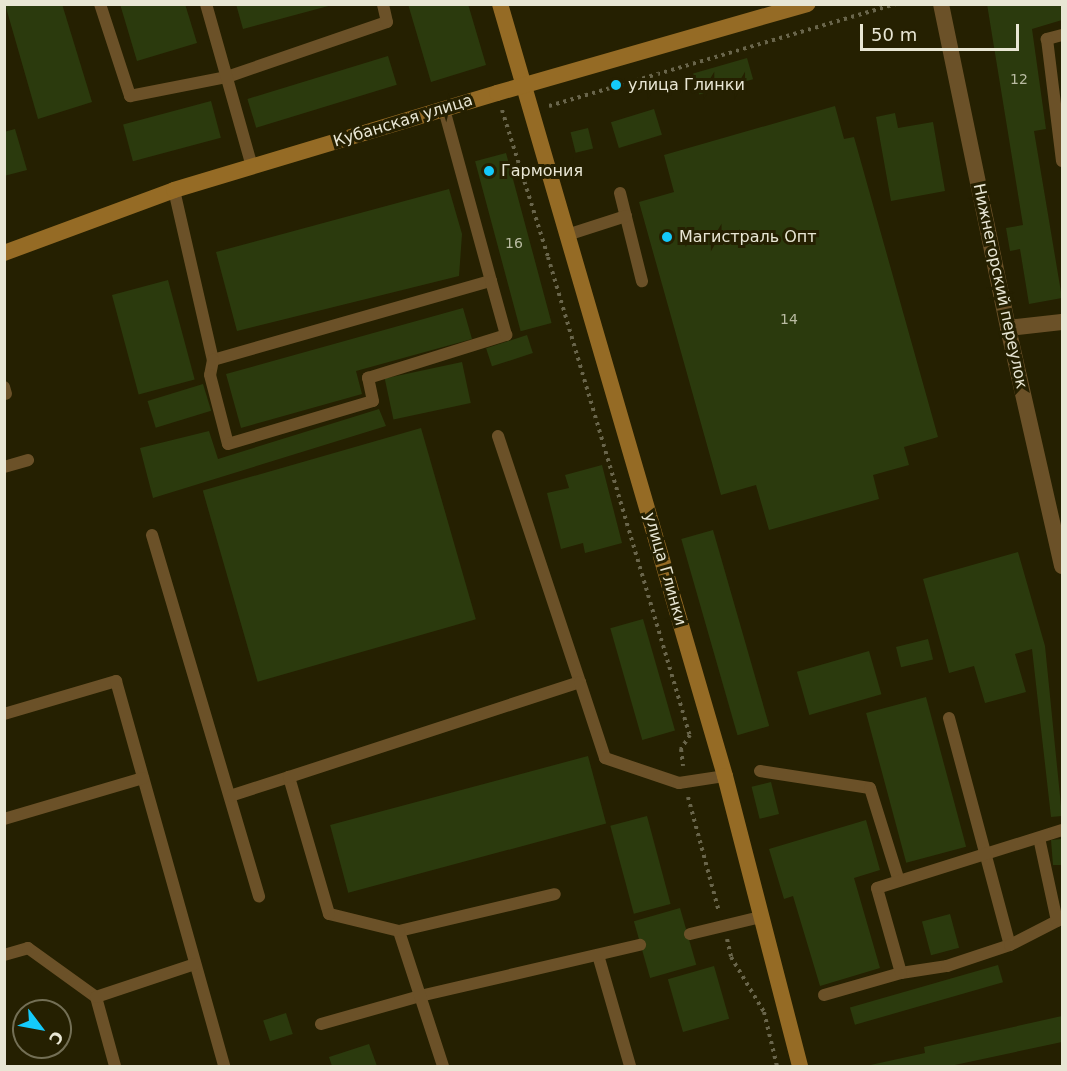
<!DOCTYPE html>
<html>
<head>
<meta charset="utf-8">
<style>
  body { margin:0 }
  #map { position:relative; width:1067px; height:1071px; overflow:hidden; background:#252001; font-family:"DejaVu Sans",sans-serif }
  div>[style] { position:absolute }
  .building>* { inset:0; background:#2b3a0d; transform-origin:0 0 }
  .path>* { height:4px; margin-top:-2px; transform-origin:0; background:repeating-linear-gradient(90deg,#69654b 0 3px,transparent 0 7.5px) }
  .service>* { height:12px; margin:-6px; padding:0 6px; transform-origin:6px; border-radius:6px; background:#6b5128 }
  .minor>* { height:16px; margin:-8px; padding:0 8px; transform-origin:8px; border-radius:8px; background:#6b5128 }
  .secondary>* { height:16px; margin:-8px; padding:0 8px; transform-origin:8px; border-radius:8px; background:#956b25 }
  .dots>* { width:16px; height:16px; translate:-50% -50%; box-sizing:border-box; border:3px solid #252001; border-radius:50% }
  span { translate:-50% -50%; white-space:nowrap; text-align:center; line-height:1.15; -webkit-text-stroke:6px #252001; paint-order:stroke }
  .number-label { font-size:14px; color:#b9bba2 }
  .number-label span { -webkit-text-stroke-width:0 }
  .poi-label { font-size:16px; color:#e8e6d4 }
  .left { translate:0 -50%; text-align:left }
  .street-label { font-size:16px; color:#e8e6d4 }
  .frame { position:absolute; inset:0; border:6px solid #e8e6d4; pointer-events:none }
  .north { position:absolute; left:12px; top:999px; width:60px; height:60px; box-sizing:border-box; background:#252001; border:2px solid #736f55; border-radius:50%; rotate:122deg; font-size:16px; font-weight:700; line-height:24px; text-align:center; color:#e8e6d4 }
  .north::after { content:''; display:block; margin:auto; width:21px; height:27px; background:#14cafb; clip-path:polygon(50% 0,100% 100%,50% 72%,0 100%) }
  .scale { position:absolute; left:860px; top:24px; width:159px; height:27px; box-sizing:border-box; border:3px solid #e8e6d4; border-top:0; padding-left:8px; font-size:18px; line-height:21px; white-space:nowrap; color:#e8e6d4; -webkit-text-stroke:4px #252001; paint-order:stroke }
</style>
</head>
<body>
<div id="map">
  <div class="building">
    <i style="clip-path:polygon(5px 4px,62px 4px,92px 102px,38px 119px)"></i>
    <i style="clip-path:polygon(120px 4px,185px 4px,197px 43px,137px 61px)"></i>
    <i style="clip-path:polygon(236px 4px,332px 4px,332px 5px,243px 29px)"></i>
    <i style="clip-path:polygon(408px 4px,468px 4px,486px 65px,431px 82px)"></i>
    <i style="clip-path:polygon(987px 4px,1062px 4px,1062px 20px,1032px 29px,1046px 129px,1034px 131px,1062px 298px,1029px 304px,1020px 249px,1010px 251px,1006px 228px,1023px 225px)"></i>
    <i style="left:388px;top:56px;width:30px;height:147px;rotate:73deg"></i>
    <i style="left:747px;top:58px;width:22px;height:56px;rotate:74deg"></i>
    <i style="left:211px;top:101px;width:38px;height:91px;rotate:75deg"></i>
    <i style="clip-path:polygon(835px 106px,844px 139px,854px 137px,938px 437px,904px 447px,909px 465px,873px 475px,879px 499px,769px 530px,756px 485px,721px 495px,639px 202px,674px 192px,664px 155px)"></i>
    <i style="left:654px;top:109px;width:27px;height:45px;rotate:73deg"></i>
    <i style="clip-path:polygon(895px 113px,898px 128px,933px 122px,945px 191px,891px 201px,876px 117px)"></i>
    <i style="left:588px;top:128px;width:21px;height:18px;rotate:76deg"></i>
    <i style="clip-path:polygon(15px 129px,27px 170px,4px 176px,4px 132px)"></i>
    <i style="left:506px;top:153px;width:176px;height:32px;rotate:75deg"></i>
    <i style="clip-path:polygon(449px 189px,462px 234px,459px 276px,237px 331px,216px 252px)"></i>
    <i style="left:168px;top:280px;width:103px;height:58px;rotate:75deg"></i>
    <i style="clip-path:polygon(463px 308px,472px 339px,356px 371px,362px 394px,241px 428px,226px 374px)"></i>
    <i style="left:527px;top:335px;width:19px;height:43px;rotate:72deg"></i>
    <i style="left:462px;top:362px;width:42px;height:79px;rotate:78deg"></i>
    <i style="left:203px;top:384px;width:28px;height:58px;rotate:73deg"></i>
    <i style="clip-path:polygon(379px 409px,386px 426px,153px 498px,140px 448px,209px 431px,218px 459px)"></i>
    <i style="left:421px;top:428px;width:199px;height:227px;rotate:74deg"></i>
    <i style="clip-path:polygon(602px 465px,622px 543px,585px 553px,583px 543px,561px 549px,547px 493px,569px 488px,565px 475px)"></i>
    <i style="left:713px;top:530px;width:204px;height:33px;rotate:74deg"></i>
    <i style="clip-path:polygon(1018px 552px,1045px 646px,1062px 816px,1051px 817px,1032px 649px,1015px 654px,1026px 692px,985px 703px,974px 666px,949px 673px,923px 579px)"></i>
    <i style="left:643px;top:619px;width:116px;height:34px;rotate:74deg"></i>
    <i style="left:928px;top:639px;width:21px;height:33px;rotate:76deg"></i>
    <i style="left:869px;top:651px;width:45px;height:75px;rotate:74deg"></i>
    <i style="left:926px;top:697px;width:155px;height:62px;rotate:75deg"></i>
    <i style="left:588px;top:756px;width:70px;height:267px;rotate:75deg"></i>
    <i style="left:771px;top:782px;width:33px;height:20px;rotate:76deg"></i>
    <i style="left:647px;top:816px;width:91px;height:38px;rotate:75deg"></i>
    <i style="clip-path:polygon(866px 820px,880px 870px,854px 878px,880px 968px,820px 986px,793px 896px,784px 899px,769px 849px)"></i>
    <i style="clip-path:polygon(1062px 839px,1062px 865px,1053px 865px,1051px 840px)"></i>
    <i style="left:680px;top:908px;width:59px;height:48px;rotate:74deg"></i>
    <i style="left:950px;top:914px;width:35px;height:29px;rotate:75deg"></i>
    <i style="left:998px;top:965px;width:18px;height:154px;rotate:74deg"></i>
    <i style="left:714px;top:966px;width:55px;height:48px;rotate:74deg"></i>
    <i style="left:286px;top:1013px;width:22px;height:24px;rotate:72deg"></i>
    <i style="clip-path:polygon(1062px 1016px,1062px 1042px,950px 1066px,866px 1066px,925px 1053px,924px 1047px)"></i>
    <i style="clip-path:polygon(369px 1044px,377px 1066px,332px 1066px,329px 1057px)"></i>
  </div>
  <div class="path">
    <i style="left:549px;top:106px;width:362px;rotate:-16.4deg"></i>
    <i style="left:502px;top:110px;width:154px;rotate:72.6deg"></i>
    <i style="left:548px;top:257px;width:499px;rotate:73.5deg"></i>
    <i style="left:690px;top:735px;width:17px;rotate:123deg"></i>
    <i style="left:681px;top:749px;width:17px;rotate:83deg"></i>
    <i style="left:688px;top:797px;width:119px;rotate:74.9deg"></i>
    <i style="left:727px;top:939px;width:18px;rotate:77deg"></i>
    <i style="left:731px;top:957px;width:64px;rotate:59deg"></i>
    <i style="left:764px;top:1012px;width:56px;rotate:76.5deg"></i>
  </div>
  <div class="service">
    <i style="left:100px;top:4px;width:97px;rotate:71.9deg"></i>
    <i style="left:130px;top:96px;width:99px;rotate:-11.1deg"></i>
    <i style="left:227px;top:77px;width:169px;rotate:-19deg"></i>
    <i style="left:387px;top:22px;width:18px;rotate:-103deg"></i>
    <i style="left:206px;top:4px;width:169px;rotate:74.2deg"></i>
    <i style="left:1062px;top:35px;width:16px;rotate:165deg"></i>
    <i style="left:1047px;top:39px;width:123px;rotate:83deg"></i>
    <i style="left:174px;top:190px;width:174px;rotate:77.1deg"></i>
    <i style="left:213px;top:360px;width:289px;rotate:-15.9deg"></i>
    <i style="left:491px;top:281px;width:178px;rotate:-105.3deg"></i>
    <i style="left:620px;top:193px;width:91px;rotate:76deg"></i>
    <i style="left:567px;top:235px;width:62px;rotate:-17.9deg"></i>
    <i style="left:213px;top:360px;width:15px;rotate:101deg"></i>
    <i style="left:210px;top:375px;width:71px;rotate:75.4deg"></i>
    <i style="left:228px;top:444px;width:151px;rotate:-16.5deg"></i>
    <i style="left:373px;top:401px;width:24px;rotate:-102deg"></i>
    <i style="left:368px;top:378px;width:145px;rotate:-17.3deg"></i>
    <i style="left:506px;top:335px;width:56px;rotate:-105.5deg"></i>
    <i style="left:4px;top:387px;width:7px;rotate:74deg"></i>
    <i style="left:498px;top:436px;width:259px;rotate:71.6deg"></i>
    <i style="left:4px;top:467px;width:25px;rotate:-16deg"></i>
    <i style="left:152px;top:535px;width:377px;rotate:73.5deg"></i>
    <i style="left:4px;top:714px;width:117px;rotate:-16.4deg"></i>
    <i style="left:116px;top:681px;width:400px;rotate:74.3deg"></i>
    <i style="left:949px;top:718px;width:235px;rotate:75deg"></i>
    <i style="left:760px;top:771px;width:111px;rotate:8.8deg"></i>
    <i style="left:870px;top:788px;width:97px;rotate:72.7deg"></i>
    <i style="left:230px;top:796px;width:62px;rotate:-17.9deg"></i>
    <i style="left:4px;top:819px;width:145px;rotate:-16.4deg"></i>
    <i style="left:399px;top:931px;width:160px;rotate:-13.3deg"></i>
    <i style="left:690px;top:934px;width:73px;rotate:-13.5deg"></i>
    <i style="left:4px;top:955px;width:25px;rotate:-16deg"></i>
    <i style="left:28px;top:948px;width:84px;rotate:35.8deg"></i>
    <i style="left:96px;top:997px;width:72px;rotate:74.6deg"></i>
    <i style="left:598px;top:955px;width:116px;rotate:73.9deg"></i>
    <i style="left:901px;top:973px;width:47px;rotate:-8.7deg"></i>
    <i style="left:947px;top:966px;width:66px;rotate:-18.4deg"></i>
    <i style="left:1010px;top:945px;width:53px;rotate:-27.1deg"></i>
    <i style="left:1057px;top:921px;width:85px;rotate:-102.2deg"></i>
    <i style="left:824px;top:995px;width:80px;rotate:-15.9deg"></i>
    <i style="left:901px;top:973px;width:88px;rotate:-105.8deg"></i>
    <i style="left:877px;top:888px;width:194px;rotate:-17.4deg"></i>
    <i style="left:96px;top:997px;width:104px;rotate:-18.4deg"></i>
    <i style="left:321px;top:1024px;width:103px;rotate:-15.8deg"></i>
    <i style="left:420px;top:996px;width:226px;rotate:-13.1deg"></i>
    <i style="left:443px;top:1066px;width:142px;rotate:-108.1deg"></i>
    <i style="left:399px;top:931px;width:72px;rotate:-166.3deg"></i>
    <i style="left:329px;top:914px;width:143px;rotate:-106.3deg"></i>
    <i style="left:289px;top:777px;width:306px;rotate:-18.1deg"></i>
    <i style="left:580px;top:682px;width:80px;rotate:71.8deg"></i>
    <i style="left:605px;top:758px;width:78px;rotate:18.7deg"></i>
    <i style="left:679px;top:783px;width:47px;rotate:-8.7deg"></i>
  </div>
  <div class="minor">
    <i style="left:941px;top:4px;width:331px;rotate:78.3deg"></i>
    <i style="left:1008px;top:328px;width:244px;rotate:77.2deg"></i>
    <i style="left:1008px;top:328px;width:54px;rotate:-6.3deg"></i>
  </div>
  <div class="secondary">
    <i style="left:500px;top:4px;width:804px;rotate:73.75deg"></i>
    <i style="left:725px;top:776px;width:300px;rotate:75.5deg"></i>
    <i style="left:4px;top:253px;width:181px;rotate:-20.3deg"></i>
    <i style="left:174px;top:190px;width:337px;rotate:-16.7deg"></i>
    <i style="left:497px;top:93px;width:323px;rotate:-16deg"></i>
  </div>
  <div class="dots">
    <i style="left:616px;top:85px;background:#14cafb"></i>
    <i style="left:489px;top:171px;background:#14cafb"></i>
    <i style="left:667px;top:237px;background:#14cafb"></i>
  </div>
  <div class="number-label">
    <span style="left:1019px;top:79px">12</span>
    <span style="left:514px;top:243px">16</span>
    <span style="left:789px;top:319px">14</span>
  </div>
  <div class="poi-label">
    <span class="left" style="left:628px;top:85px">улица Глинки</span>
    <span class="left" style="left:501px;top:171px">Гармония</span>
    <span class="left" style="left:679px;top:237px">Магистраль Опт</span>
  </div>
  <div class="street-label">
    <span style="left:403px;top:121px;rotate:-17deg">Кубанская улица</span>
    <span style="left:1000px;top:286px;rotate:78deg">Нижнегорский переулок</span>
    <span style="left:665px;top:569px;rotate:74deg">улица Глинки</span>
  </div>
  <div class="frame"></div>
  <div class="north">С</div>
  <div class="scale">50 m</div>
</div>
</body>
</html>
